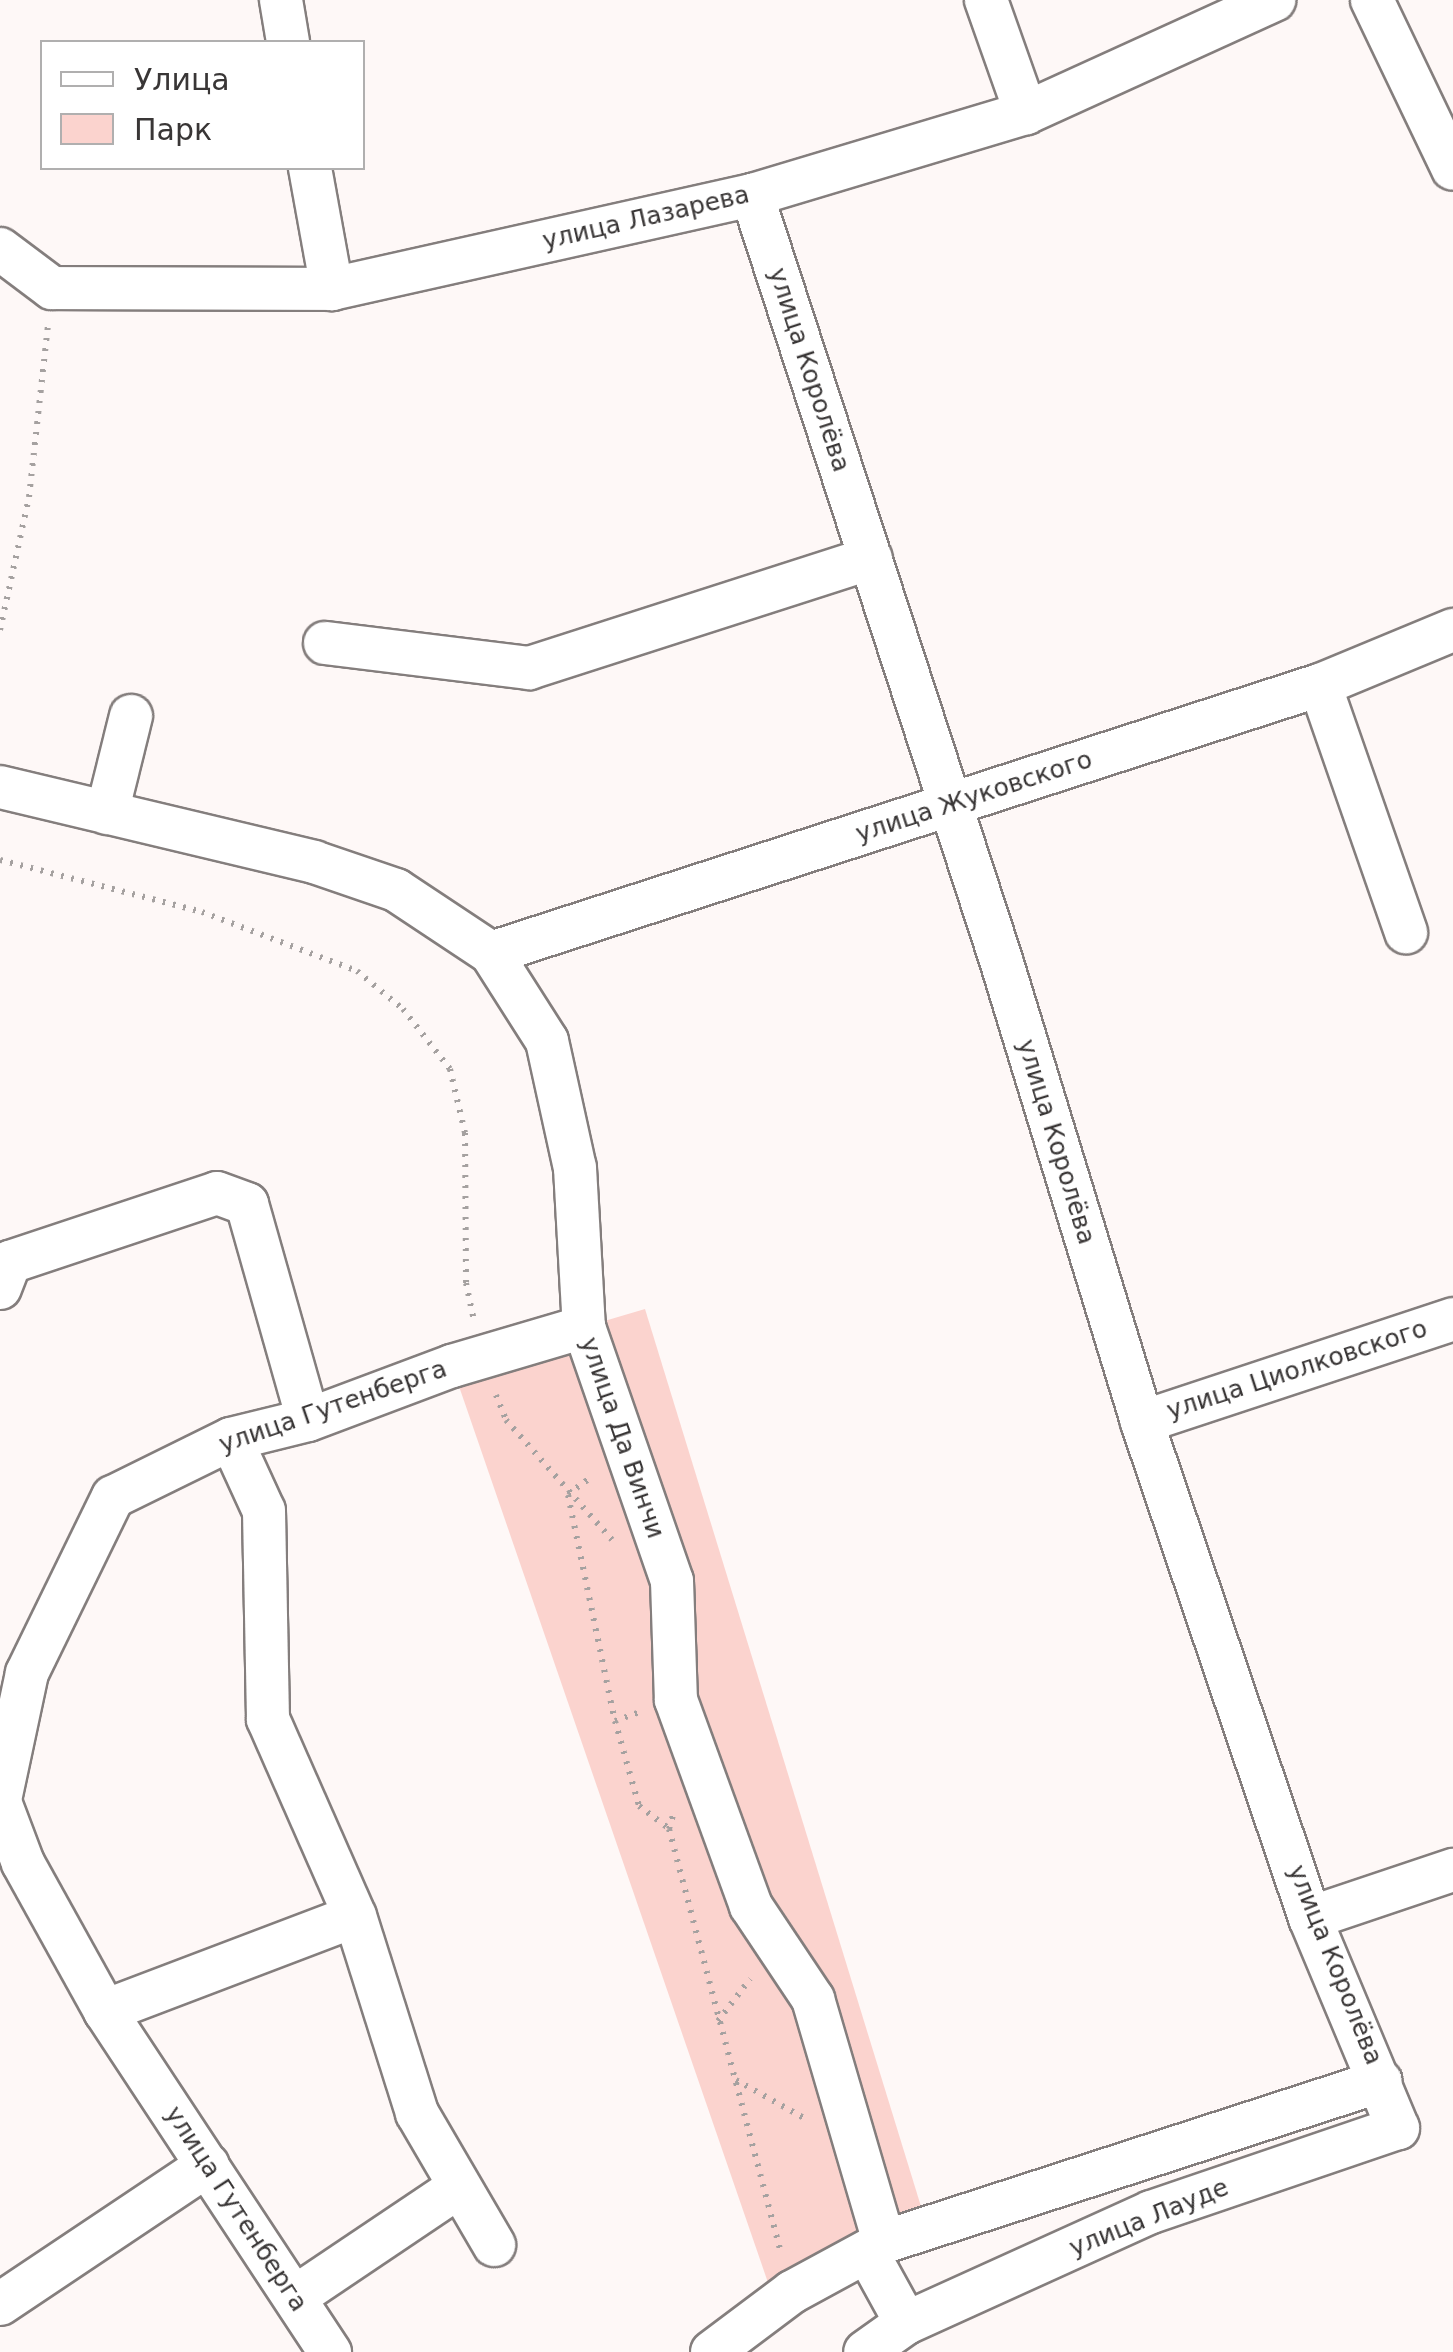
<!DOCTYPE html>
<html>
<head>
<meta charset="utf-8">
<style>
  body { margin:0 }
  #map { position:relative; width:1453px; height:2352px; overflow:hidden; background:#fef8f7; font-family:"DejaVu Sans",sans-serif }
  div>[style] { position:absolute }
  .green>* { inset:0; background:#fbd3ce }
  .path>* { height:6px; margin-top:-3px; transform-origin:0; background:repeating-linear-gradient(90deg,#a5a1a0 0 2.5px,transparent 0 10.5px) }
  .roads { filter:drop-shadow(2px 0 #847e7d) drop-shadow(-2px 0 #847e7d) drop-shadow(0 2px #847e7d) drop-shadow(0 -2px #847e7d) }
  .minor>* { height:42px; margin:-21px; padding:0 21px; transform-origin:21px; border-radius:21px; background:#fff }
  span { translate:-50% -50%; white-space:nowrap; text-align:center; line-height:1.15; -webkit-text-stroke:8px #fff; paint-order:stroke }
  .street-label { font-size:25px; color:#393636 }
  .legend { position:absolute; left:40px; top:40px; width:325px; height:130px; box-sizing:border-box; background:#fff; border:2px solid #b0afaf; margin:0; padding:12px 18px; list-style:none; font-size:30px; color:#393636 }
  .legend li { display:flex; align-items:center; gap:20px; height:50px }
  .legend b { width:50px; border:2px solid #b0afaf }
</style>
</head>
<body>
<div id="map">
  <div class="green">
    <i style="clip-path:polygon(645px 1309px,927px 2226px,775px 2303px,452px 1366px)"></i>
  </div>
  <div class="path">
    <i style="left:0;top:630px;width:136px;rotate:-77.7deg"></i>
    <i style="left:29px;top:497px;width:172px;rotate:-83.7deg"></i>
    <i style="left:0;top:860px;width:209px;rotate:14.4deg"></i>
    <i style="left:202px;top:912px;width:166px;rotate:20.8deg"></i>
    <i style="left:357px;top:971px;width:60px;rotate:39.6deg"></i>
    <i style="left:403px;top:1009px;width:76px;rotate:51.9deg"></i>
    <i style="left:450px;top:1069px;width:66px;rotate:76.8deg"></i>
    <i style="left:465px;top:1133px;width:150px;rotate:89.6deg"></i>
    <i style="left:466px;top:1283px;width:39px;rotate:78deg"></i>
    <i style="left:496px;top:1395px;width:27px;rotate:68deg"></i>
    <i style="left:506px;top:1420px;width:160px;rotate:48.5deg"></i>
    <i style="left:568px;top:1494px;width:29px;rotate:-36deg"></i>
    <i style="left:568px;top:1495px;width:231px;rotate:78.3deg"></i>
    <i style="left:615px;top:1721px;width:27px;rotate:-20deg"></i>
    <i style="left:615px;top:1721px;width:88px;rotate:74.2deg"></i>
    <i style="left:639px;top:1806px;width:38px;rotate:37deg"></i>
    <i style="left:669px;top:1829px;width:15px;rotate:-74deg"></i>
    <i style="left:669px;top:1829px;width:439px;rotate:75.2deg"></i>
    <i style="left:718px;top:2021px;width:53px;rotate:-52.7deg"></i>
    <i style="left:736px;top:2080px;width:78px;rotate:29.2deg"></i>
  </div>
  <div class="roads">
    <div class="minor">
      <i style="left:281px;top:0;width:43px;rotate:80.5deg"></i>
      <i style="left:986px;top:0;width:120px;rotate:70.5deg"></i>
      <i style="left:1372px;top:0;width:187px;rotate:64.4deg"></i>
      <i style="left:310px;top:168px;width:123px;rotate:79.7deg"></i>
      <i style="left:752px;top:195px;width:805px;rotate:71.97deg"></i>
      <i style="left:1001px;top:960px;width:483px;rotate:73deg"></i>
      <i style="left:1142px;top:1422px;width:524px;rotate:71.29deg"></i>
      <i style="left:1310px;top:1918px;width:228px;rotate:67.3deg"></i>
      <i style="left:1398px;top:2128px;width:261px;rotate:161.2deg"></i>
      <i style="left:1151px;top:2212px;width:269px;rotate:155.6deg"></i>
      <i style="left:906px;top:2323px;width:50px;rotate:144.7deg"></i>
      <i style="left:0;top:249px;width:65px;rotate:36.9deg"></i>
      <i style="left:52px;top:288px;width:280px;rotate:0.2deg"></i>
      <i style="left:332px;top:289px;width:430px;rotate:-12.6deg"></i>
      <i style="left:752px;top:195px;width:286px;rotate:-16.7deg"></i>
      <i style="left:1026px;top:113px;width:273px;rotate:-24.5deg"></i>
      <i style="left:325px;top:643px;width:206px;rotate:7deg"></i>
      <i style="left:529px;top:668px;width:359px;rotate:-17.8deg"></i>
      <i style="left:1320px;top:685px;width:262px;rotate:70.8deg"></i>
      <i style="left:0;top:787px;width:323px;rotate:13.4deg"></i>
      <i style="left:314px;top:862px;width:87px;rotate:18.9deg"></i>
      <i style="left:396px;top:890px;width:114px;rotate:33.6deg"></i>
      <i style="left:491px;top:953px;width:104px;rotate:57.5deg"></i>
      <i style="left:547px;top:1041px;width:130px;rotate:77.6deg"></i>
      <i style="left:575px;top:1168px;width:159px;rotate:86.8deg"></i>
      <i style="left:584px;top:1327px;width:269px;rotate:70.9deg"></i>
      <i style="left:672px;top:1581px;width:119px;rotate:88.1deg"></i>
      <i style="left:676px;top:1700px;width:219px;rotate:70deg"></i>
      <i style="left:751px;top:1906px;width:112px;rotate:56.3deg"></i>
      <i style="left:813px;top:1999px;width:253px;rotate:73.7deg"></i>
      <i style="left:107px;top:813px;width:100px;rotate:-76.1deg"></i>
      <i style="left:491px;top:953px;width:871px;rotate:-17.92deg"></i>
      <i style="left:1320px;top:685px;width:144px;rotate:-22.5deg"></i>
      <i style="left:0;top:1288px;width:28px;rotate:-69deg"></i>
      <i style="left:10px;top:1262px;width:218px;rotate:-18.4deg"></i>
      <i style="left:217px;top:1193px;width:32px;rotate:20deg"></i>
      <i style="left:247px;top:1204px;width:224px;rotate:74.2deg"></i>
      <i style="left:1142px;top:1422px;width:328px;rotate:-18.3deg"></i>
      <i style="left:231px;top:1439px;width:79px;rotate:65.4deg"></i>
      <i style="left:264px;top:1511px;width:208px;rotate:88.9deg"></i>
      <i style="left:268px;top:1719px;width:215px;rotate:66.2deg"></i>
      <i style="left:355px;top:1916px;width:207px;rotate:72.5deg"></i>
      <i style="left:417px;top:2113px;width:153px;rotate:59.7deg"></i>
      <i style="left:0;top:1800px;width:130px;rotate:-78deg"></i>
      <i style="left:27px;top:1673px;width:196px;rotate:-64deg"></i>
      <i style="left:113px;top:1497px;width:131px;rotate:-26.2deg"></i>
      <i style="left:231px;top:1439px;width:79px;rotate:-13.9deg"></i>
      <i style="left:308px;top:1420px;width:154px;rotate:-20.6deg"></i>
      <i style="left:452px;top:1366px;width:138px;rotate:-16.5deg"></i>
      <i style="left:0;top:1802px;width:65px;rotate:69.3deg"></i>
      <i style="left:23px;top:1863px;width:169px;rotate:61deg"></i>
      <i style="left:105px;top:2011px;width:409px;rotate:56.6deg"></i>
      <i style="left:1310px;top:1918px;width:151px;rotate:-18.6deg"></i>
      <i style="left:105px;top:2011px;width:267px;rotate:-20.8deg"></i>
      <i style="left:867px;top:2252px;width:81px;rotate:61.2deg"></i>
      <i style="left:295px;top:2297px;width:197px;rotate:-33.9deg"></i>
      <i style="left:0;top:2304px;width:250px;rotate:-33.8deg"></i>
      <i style="left:712px;top:2352px;width:100px;rotate:-36.9deg"></i>
      <i style="left:792px;top:2292px;width:105px;rotate:-28.5deg"></i>
      <i style="left:884px;top:2242px;width:522px;rotate:-17.95deg"></i>
    </div>
  </div>
  <div class="street-label">
    <span style="left:646px;top:218px;rotate:-13deg">улица Лазарева</span>
    <span style="left:809px;top:370px;rotate:72deg">улица Королёва</span>
    <span style="left:974px;top:797px;rotate:-18deg">улица Жуковского</span>
    <span style="left:1056px;top:1142px;rotate:73deg">улица Королёва</span>
    <span style="left:1297px;top:1370px;rotate:-18deg">улица Циолковского</span>
    <span style="left:333px;top:1407px;rotate:-19deg">улица Гутенберга</span>
    <span style="left:622px;top:1438px;rotate:71deg">улица Да Винчи</span>
    <span style="left:1335px;top:1965px;rotate:68deg">улица Королёва</span>
    <span style="left:236px;top:2209px;rotate:57deg">улица Гутенберга</span>
    <span style="left:1149px;top:2218px;rotate:-22deg">улица Лауде</span>
  </div>
  <ul class="legend">
  <li><b style="height:12px;background:#fff"></b>Улица</li>
  <li><b style="height:28px;background:#fbd3ce"></b>Парк</li>
  </ul>
</div>
</body>
</html>
